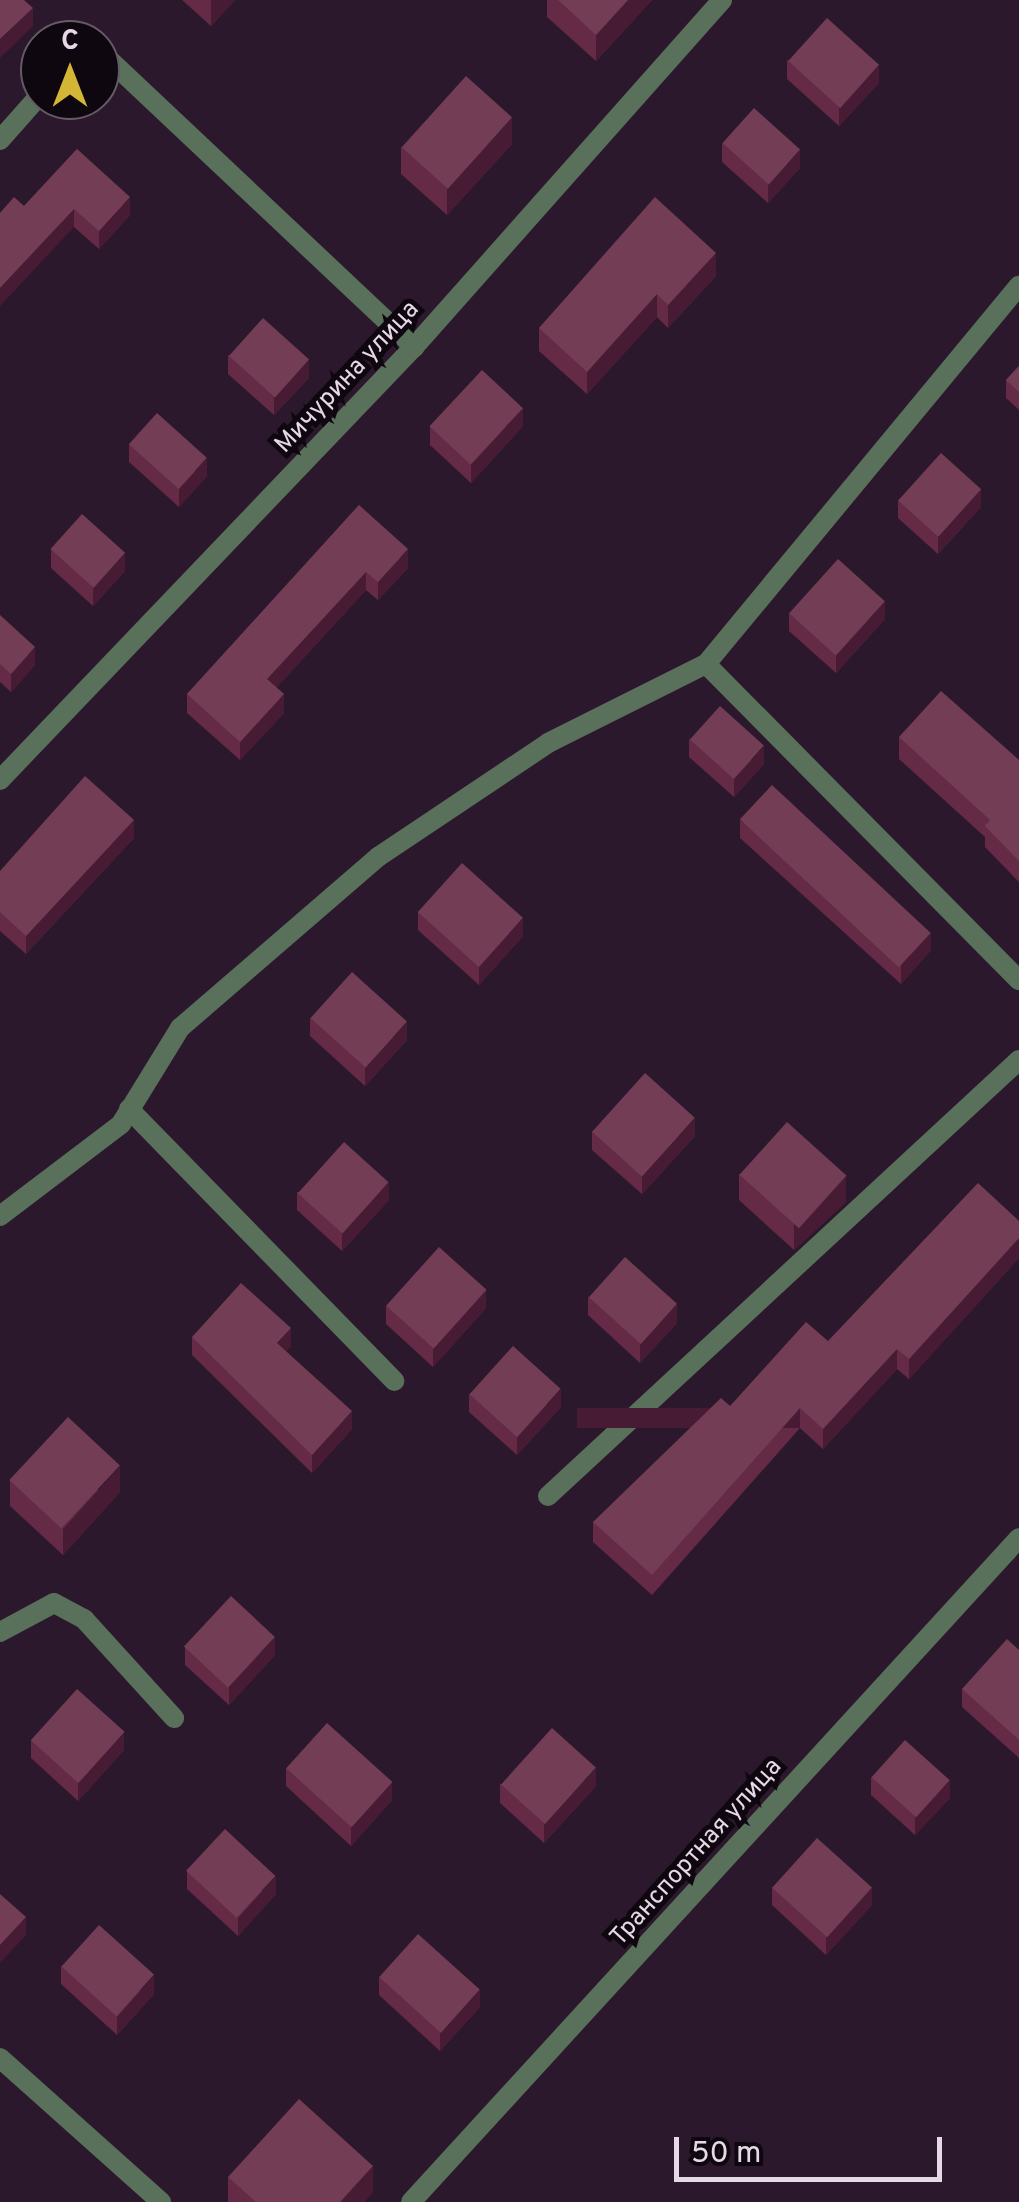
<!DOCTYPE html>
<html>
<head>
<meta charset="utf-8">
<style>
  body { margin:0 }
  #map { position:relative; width:1019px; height:2202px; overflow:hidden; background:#2c182c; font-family:Overpass,sans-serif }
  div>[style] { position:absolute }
  .lane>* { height:20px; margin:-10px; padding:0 10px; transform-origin:10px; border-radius:10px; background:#59705a }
  .street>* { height:20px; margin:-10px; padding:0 10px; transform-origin:10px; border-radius:10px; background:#59705a }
  .wall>* { inset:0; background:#652a45 }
  .shaded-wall>* { inset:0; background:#481b34; transform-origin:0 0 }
  .building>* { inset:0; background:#733d56; transform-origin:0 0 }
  span { translate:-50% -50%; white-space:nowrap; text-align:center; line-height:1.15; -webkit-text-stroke:10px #0f070f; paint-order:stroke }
  .street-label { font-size:25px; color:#e6d8e6 }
  .north { position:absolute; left:20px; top:20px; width:100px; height:100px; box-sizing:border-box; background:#0f070f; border:2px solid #655b65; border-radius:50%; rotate:0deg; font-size:28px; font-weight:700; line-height:40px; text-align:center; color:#e6d8e6 }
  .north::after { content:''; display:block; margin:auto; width:35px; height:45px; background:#d3b635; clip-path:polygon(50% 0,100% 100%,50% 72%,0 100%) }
  .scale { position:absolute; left:674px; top:2137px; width:268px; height:45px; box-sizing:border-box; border:5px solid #e6d8e6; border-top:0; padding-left:12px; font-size:30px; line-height:35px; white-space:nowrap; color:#e6d8e6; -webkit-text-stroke:8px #0f070f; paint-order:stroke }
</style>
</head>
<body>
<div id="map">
  <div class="lane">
    <i style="left:100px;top:51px;width:432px;rotate:43.3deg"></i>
    <i style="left:129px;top:1109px;width:380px;rotate:45.7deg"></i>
  </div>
  <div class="street">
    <i style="left:88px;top:40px;width:1px"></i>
    <i style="left:0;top:140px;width:60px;rotate:-48.4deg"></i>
    <i style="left:706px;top:664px;width:445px;rotate:45.3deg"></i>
    <i style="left:0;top:780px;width:599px;rotate:-46.29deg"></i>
    <i style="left:414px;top:347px;width:464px;rotate:-48.4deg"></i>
    <i style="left:0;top:1216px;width:152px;rotate:-37.2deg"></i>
    <i style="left:121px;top:1124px;width:113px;rotate:-58.4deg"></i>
    <i style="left:180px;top:1028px;width:262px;rotate:-40.8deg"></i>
    <i style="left:378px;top:857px;width:205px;rotate:-33.8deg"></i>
    <i style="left:548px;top:743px;width:177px;rotate:-26.6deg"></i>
    <i style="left:706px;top:664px;width:491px;rotate:-50.4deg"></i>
    <i style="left:548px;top:1496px;width:642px;rotate:-42.79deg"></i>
    <i style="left:0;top:1632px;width:61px;rotate:-28.2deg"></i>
    <i style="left:54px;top:1603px;width:34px;rotate:28deg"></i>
    <i style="left:84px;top:1619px;width:134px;rotate:47.7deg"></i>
    <i style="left:0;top:2058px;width:216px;rotate:41.8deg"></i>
    <i style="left:411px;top:2202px;width:900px;rotate:-47.52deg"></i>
  </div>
  <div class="wall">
    <i style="clip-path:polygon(182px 0,235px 0,211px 26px)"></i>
    <i style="clip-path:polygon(547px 0,652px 0,596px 61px,547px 17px)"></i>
    <i style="clip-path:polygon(787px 60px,879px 83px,839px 126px,787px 79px)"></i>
    <i style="clip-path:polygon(722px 143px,800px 168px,768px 203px,722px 162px)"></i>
    <i style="clip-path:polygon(512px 144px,447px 215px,401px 174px,401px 147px)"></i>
    <i style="clip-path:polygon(77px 149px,130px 215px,99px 249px,74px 227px,24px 206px)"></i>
    <i style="clip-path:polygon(716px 276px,668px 328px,657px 317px,587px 394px,539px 351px,539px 328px)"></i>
    <i style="clip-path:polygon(228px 355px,309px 378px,274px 415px,228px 374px)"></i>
    <i style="clip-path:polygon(1019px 366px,1019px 410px,1006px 398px,1006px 380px)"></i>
    <i style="clip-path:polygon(523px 426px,471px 483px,430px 445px,430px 427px)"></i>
    <i style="clip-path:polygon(129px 444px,207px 476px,179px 507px,129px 462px)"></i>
    <i style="clip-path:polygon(898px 500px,981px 507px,938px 554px,898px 518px)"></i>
    <i style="clip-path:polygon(359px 505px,408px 568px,378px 600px,366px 590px,276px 688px,284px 713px,240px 760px,187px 713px,187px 694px)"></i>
    <i style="clip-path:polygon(51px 549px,125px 571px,93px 606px,51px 568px)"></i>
    <i style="clip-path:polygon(789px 613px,885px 619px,836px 673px,789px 631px)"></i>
    <i style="clip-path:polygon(0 615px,35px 665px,11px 692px,0 682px)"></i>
    <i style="clip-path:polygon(899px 737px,1019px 760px,1019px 882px,985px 847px,985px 837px,899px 759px)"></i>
    <i style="clip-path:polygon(689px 739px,764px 764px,734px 797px,689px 757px)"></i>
    <i style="clip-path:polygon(740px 820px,931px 950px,901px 984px,740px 838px)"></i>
    <i style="clip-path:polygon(134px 838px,26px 954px,0 931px,0 871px)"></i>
    <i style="clip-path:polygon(418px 912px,523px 936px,479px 985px,418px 930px)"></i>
    <i style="clip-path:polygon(310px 1018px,407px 1040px,365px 1086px,310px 1036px)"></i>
    <i style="clip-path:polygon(592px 1131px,695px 1136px,642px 1194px,592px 1150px)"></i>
    <i style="clip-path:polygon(739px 1174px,846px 1202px,794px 1250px,739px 1200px)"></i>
    <i style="clip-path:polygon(297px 1192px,389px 1200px,342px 1251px,297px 1210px)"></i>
    <i style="clip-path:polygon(1019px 1221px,1019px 1258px,909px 1379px,897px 1369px,823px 1449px,800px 1428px,652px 1595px,593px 1542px,593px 1522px,730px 1406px,828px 1341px)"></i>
    <i style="clip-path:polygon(588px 1297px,677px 1323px,640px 1363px,588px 1315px)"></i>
    <i style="clip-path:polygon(386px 1306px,486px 1308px,433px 1367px,386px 1324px)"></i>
    <i style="clip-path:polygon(192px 1337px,291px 1346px,286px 1351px,352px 1429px,312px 1473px,192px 1355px)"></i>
    <i style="clip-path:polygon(469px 1394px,561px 1407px,517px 1455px,469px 1412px)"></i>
    <i style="clip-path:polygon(10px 1480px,120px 1492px,63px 1555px,10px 1506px)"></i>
    <i style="clip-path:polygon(185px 1647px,275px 1655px,229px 1705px,185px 1665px)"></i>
    <i style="clip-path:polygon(1019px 1650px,1019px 1758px,962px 1707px,962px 1689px)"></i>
    <i style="clip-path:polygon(31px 1740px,124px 1750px,78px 1801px,31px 1758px)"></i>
    <i style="clip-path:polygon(286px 1768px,392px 1800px,351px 1846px,286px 1786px)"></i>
    <i style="clip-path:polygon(871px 1777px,950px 1798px,915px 1835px,871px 1795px)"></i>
    <i style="clip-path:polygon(500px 1784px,596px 1786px,544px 1843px,500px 1803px)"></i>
    <i style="clip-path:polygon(187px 1871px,276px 1894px,238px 1936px,187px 1889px)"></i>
    <i style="clip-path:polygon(772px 1887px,872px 1905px,826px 1955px,772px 1905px)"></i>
    <i style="clip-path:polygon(61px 1966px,154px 1994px,117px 2035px,61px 1984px)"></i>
    <i style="clip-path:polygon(379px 1977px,480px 2007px,440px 2051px,379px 1995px)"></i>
    <i style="clip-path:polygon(228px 2177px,373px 2192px,364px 2202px,228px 2202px)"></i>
  </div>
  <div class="shaded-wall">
    <i style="clip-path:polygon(211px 0,235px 0,211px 26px)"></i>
    <i style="clip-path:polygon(628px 0,652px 0,596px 61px,596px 35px)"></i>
    <i style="clip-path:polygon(33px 8px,33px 26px,0 58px,0 39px)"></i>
    <i style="clip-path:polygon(879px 65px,879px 83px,839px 126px,839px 108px)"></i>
    <i style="clip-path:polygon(512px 118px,512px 144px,447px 215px,447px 189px)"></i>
    <i style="clip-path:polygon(800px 150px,800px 168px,768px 203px,768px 185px)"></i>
    <i style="clip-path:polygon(130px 197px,130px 215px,99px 249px,99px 231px)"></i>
    <i style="clip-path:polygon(74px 209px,74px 227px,0 306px,0 288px)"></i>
    <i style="clip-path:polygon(716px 253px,716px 276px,668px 328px,668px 305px)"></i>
    <i style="clip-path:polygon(657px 294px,657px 317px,587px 394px,587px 372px)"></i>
    <i style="clip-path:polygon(309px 360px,309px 378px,274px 415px,274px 397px)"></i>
    <i style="clip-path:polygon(523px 408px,523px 426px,471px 483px,471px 465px)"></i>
    <i style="clip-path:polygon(207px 458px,207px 476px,179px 507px,179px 489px)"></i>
    <i style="clip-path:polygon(981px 489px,981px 507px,938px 554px,938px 536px)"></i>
    <i style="clip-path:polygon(408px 549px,408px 568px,378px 600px,378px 582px)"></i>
    <i style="clip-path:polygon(125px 553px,125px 571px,93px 606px,93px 588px)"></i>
    <i style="clip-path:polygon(366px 572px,366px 590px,267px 698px,267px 679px)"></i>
    <i style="clip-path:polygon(885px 601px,885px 619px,836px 673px,836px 655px)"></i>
    <i style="clip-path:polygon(35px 647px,35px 665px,11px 692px,11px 674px)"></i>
    <i style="clip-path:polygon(284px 694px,284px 713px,240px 760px,240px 742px)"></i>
    <i style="clip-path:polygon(764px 746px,764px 764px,734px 797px,734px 779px)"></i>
    <i style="clip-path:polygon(134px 820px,134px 838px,26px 954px,26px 936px)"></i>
    <i style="clip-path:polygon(523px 918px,523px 936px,479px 985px,479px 967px)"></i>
    <i style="clip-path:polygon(931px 932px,931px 950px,901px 984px,901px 965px)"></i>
    <i style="clip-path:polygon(407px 1022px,407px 1040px,365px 1086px,365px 1068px)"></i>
    <i style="clip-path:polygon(695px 1118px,695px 1136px,642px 1194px,642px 1176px)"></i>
    <i style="clip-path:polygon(846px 1176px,846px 1202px,794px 1250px,794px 1224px)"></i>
    <i style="clip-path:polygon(389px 1182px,389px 1200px,342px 1251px,342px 1233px)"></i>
    <i style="clip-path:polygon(1019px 1238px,1019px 1258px,909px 1379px,909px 1359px)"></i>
    <i style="clip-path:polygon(486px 1290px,486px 1308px,433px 1367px,433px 1349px)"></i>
    <i style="clip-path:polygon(677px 1304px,677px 1323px,640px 1363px,640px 1344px)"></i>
    <i style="clip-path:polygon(291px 1328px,291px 1346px,277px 1361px,277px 1343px)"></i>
    <i style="clip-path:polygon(897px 1349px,897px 1369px,823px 1449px,823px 1429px)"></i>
    <i style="clip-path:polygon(561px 1389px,561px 1407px,517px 1455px,517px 1437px)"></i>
    <i style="left:800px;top:1408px;width:20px;height:223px;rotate:90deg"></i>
    <i style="clip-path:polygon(352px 1411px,352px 1429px,312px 1473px,312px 1455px)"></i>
    <i style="clip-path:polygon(120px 1466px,120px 1492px,63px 1555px,63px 1529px)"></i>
    <i style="clip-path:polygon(275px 1637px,275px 1655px,229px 1705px,229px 1687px)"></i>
    <i style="clip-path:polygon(124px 1732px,124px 1750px,78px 1801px,78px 1783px)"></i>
    <i style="clip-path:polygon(596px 1768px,596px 1786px,544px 1843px,544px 1824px)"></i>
    <i style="clip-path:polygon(950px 1780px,950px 1798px,915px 1835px,915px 1817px)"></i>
    <i style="clip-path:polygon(392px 1782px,392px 1800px,351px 1846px,351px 1827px)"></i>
    <i style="clip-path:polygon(276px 1876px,276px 1894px,238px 1936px,238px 1918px)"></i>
    <i style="clip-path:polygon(872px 1887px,872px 1905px,826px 1955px,826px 1937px)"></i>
    <i style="clip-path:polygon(26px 1917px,26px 1935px,0 1963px,0 1945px)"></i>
    <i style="clip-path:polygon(154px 1975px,154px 1994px,117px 2035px,117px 2017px)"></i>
    <i style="clip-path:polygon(480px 1989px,480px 2007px,440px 2051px,440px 2033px)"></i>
    <i style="clip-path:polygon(373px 2166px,373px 2192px,364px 2202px,340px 2202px)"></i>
  </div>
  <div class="building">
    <i style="clip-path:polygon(0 0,24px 0,33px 8px,0 39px)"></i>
    <i style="clip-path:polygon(558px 0,628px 0,596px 35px)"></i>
    <i style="left:827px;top:18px;width:70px;height:58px;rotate:42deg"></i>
    <i style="left:466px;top:76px;width:62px;height:96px;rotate:42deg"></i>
    <i style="left:754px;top:108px;width:62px;height:47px;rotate:42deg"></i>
    <i style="clip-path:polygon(77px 149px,130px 197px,99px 231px,74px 209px,0 288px,0 213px,14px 197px,24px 206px)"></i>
    <i style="clip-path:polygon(655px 197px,716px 253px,668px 305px,657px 294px,587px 372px,539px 328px)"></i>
    <i style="left:263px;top:318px;width:62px;height:51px;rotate:42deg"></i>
    <i style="clip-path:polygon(1019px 366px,1019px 392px,1006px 380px)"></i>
    <i style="left:482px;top:370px;width:56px;height:77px;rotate:43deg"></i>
    <i style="left:157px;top:413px;width:67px;height:42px;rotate:42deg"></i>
    <i style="left:941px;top:453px;width:54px;height:64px;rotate:42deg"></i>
    <i style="clip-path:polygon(359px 505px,408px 549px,378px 582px,366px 572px,267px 679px,284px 694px,240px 742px,187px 694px)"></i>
    <i style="left:82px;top:514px;width:58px;height:47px;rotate:42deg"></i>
    <i style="left:838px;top:559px;width:63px;height:73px;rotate:42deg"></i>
    <i style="clip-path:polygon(0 615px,35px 647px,11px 674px,0 664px)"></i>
    <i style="clip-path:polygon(941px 691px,1019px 760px,1019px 861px,985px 826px,990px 820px,899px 737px)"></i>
    <i style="left:720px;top:706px;width:59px;height:45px;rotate:42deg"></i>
    <i style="clip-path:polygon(85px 776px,134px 820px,26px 936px,0 912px,0 871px)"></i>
    <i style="left:772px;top:785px;width:217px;height:47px;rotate:43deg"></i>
    <i style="left:462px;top:863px;width:82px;height:66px;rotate:42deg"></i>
    <i style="left:352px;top:972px;width:74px;height:62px;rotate:42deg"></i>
    <i style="left:645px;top:1073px;width:67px;height:79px;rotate:42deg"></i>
    <i style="left:787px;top:1122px;width:80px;height:71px;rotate:42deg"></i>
    <i style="left:344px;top:1142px;width:60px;height:69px;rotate:42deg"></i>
    <i style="clip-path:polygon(978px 1183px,1019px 1221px,1019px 1238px,909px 1359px,897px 1349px,823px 1429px,800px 1408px,652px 1575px,593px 1522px,721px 1398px,730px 1406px,806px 1322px,828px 1341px)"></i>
    <i style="left:439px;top:1247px;width:64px;height:79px;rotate:42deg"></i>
    <i style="left:625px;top:1257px;width:70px;height:54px;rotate:42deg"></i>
    <i style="clip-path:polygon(241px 1283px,291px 1328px,277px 1343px,352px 1411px,312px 1455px,192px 1337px)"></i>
    <i style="left:513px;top:1346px;width:64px;height:65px;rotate:42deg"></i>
    <i style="left:68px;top:1417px;width:71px;height:86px;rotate:43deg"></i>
    <i style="left:231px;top:1596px;width:60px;height:69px;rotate:43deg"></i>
    <i style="clip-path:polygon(1007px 1639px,1019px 1650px,1019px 1740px,962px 1689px)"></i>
    <i style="left:77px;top:1689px;width:64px;height:69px;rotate:42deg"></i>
    <i style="left:327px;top:1723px;width:88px;height:61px;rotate:42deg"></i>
    <i style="left:552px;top:1728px;width:59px;height:76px;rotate:42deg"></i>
    <i style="left:905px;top:1740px;width:60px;height:50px;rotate:42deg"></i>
    <i style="left:225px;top:1829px;width:69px;height:57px;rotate:43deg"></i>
    <i style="left:817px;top:1838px;width:74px;height:67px;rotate:42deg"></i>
    <i style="clip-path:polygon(0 1894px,26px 1917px,0 1945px)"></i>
    <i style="left:99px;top:1925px;width:74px;height:56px;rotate:42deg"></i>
    <i style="left:418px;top:1934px;width:83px;height:58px;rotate:42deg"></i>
    <i style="clip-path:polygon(299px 2099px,373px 2166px,340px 2202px,256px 2202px,228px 2177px)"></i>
  </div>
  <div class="street-label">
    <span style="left:348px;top:378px;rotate:-47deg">Мичурина улица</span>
    <span style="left:697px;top:1853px;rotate:-48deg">Транспортная улица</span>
  </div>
  <div class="north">С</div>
  <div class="scale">50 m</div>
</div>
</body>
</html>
